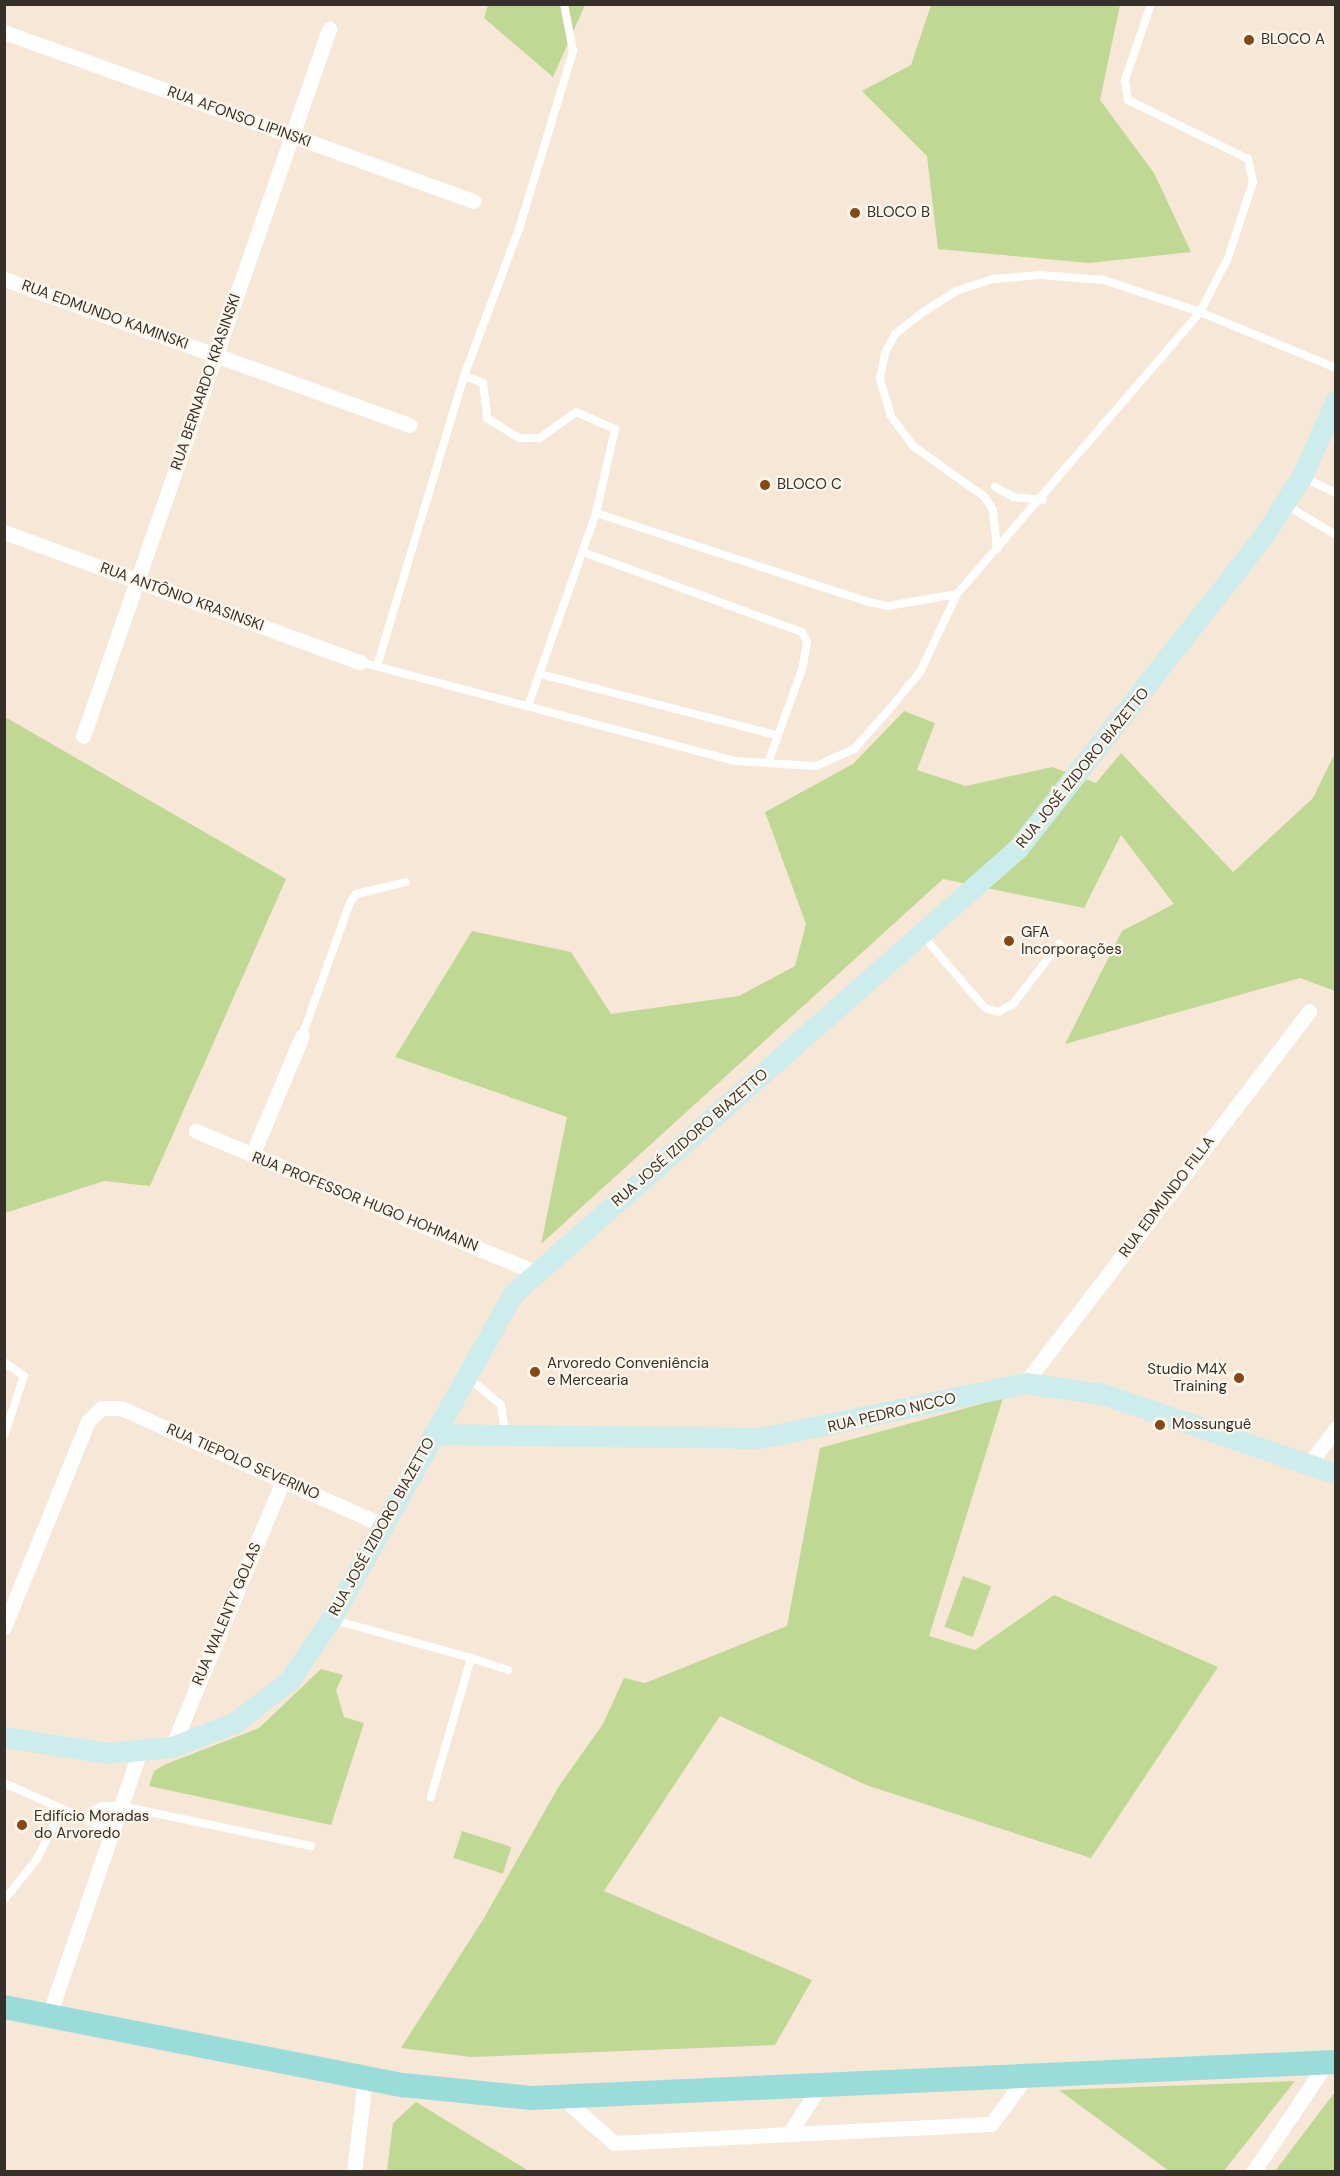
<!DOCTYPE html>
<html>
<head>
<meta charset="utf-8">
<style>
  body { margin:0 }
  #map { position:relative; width:1340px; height:2176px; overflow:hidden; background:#f6e7d7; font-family:"DM Sans",sans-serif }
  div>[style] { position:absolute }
  .green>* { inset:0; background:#bfd894; transform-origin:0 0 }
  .lane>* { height:8px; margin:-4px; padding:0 4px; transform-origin:4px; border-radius:4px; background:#fff }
  .street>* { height:15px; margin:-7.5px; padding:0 7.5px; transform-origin:7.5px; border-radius:7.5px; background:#fff }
  .secondary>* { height:21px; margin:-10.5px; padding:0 10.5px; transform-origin:10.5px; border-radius:10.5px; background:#cdeded }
  .primary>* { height:24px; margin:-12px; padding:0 12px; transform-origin:12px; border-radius:12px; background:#9adcda }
  .dots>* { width:16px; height:16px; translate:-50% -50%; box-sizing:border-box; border:3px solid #fef5eb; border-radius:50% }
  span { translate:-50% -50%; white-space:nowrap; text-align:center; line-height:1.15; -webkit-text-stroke:4.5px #fef5eb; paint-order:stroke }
  .poi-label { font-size:15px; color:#35302a }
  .left { translate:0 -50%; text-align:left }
  .right { translate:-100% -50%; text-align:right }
  .street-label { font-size:15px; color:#35302a }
  .frame { position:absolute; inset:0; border:6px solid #35302a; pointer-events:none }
</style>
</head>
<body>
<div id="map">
  <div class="green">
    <i style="clip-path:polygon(488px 5px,585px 5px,553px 77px,484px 18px)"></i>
    <i style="clip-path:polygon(931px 5px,1120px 5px,1100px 100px,1154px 173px,1191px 252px,1089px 263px,938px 249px,927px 156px,862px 91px,911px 65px)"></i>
    <i style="clip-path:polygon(904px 711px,935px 723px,917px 770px,966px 786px,1052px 767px,1096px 783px,1121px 753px,1233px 872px,1313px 798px,1335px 753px,1335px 991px,1300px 978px,1065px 1044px,1122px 931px,1174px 904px,1121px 835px,1084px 908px,943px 879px,541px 1244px,567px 1117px,395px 1057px,472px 931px,571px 952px,611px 1014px,739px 996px,795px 966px,806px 924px,765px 812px,853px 764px)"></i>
    <i style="clip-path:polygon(5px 717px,286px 879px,150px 1186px,104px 1181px,5px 1213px)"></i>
    <i style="clip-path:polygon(1003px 1398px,929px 1636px,975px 1650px,1054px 1595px,1218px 1667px,1091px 1858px,866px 1785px,720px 1716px,604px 1891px,812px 1980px,775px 2045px,471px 2057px,401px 2048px,484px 1918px,559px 1786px,603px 1724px,624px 1678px,645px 1683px,787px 1626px,820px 1448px)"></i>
    <i style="left:963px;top:1576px;width:30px;height:54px;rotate:20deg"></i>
    <i style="clip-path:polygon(321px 1669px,343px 1675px,336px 1690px,344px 1717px,364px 1723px,331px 1825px,149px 1786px,154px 1771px,166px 1764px,259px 1728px)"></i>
    <i style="left:462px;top:1831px;width:52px;height:28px;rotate:18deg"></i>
    <i style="clip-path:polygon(1295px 2081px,1223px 2172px,1169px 2171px,1059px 2090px)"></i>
    <i style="clip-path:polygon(1335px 2092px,1335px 2171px,1275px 2171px)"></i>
    <i style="clip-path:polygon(416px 2102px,529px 2171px,387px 2171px,393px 2123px)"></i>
  </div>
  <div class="lane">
    <i style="left:464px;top:376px;width:20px;rotate:20deg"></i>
    <i style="left:483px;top:383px;width:35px;rotate:83deg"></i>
    <i style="left:487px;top:418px;width:38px;rotate:32deg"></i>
    <i style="left:519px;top:438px;width:21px"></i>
    <i style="left:540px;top:438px;width:44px;rotate:-35.8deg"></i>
    <i style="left:576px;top:412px;width:43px;rotate:23.6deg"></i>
    <i style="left:615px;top:429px;width:86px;rotate:102.7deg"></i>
    <i style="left:596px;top:513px;width:287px;rotate:18.1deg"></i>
    <i style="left:869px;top:602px;width:19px;rotate:12deg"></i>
    <i style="left:888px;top:606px;width:70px;rotate:-9.9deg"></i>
    <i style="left:1303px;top:477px;width:37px;rotate:26deg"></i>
    <i style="left:995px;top:487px;width:21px;rotate:28deg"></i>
    <i style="left:1014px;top:497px;width:29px;rotate:6deg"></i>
    <i style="left:1286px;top:505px;width:58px;rotate:31deg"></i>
    <i style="left:997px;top:549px;width:39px;rotate:-96deg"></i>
    <i style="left:993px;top:510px;width:15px;rotate:-122deg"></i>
    <i style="left:985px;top:497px;width:87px;rotate:-144.8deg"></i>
    <i style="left:914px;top:447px;width:39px;rotate:-127deg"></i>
    <i style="left:891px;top:416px;width:39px;rotate:-107deg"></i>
    <i style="left:880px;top:379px;width:26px;rotate:-79deg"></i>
    <i style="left:885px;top:353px;width:21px;rotate:-62deg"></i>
    <i style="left:895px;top:334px;width:36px;rotate:-38deg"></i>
    <i style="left:923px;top:312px;width:39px;rotate:-32deg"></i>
    <i style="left:956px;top:291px;width:40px;rotate:-18deg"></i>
    <i style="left:994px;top:279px;width:46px;rotate:-5deg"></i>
    <i style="left:1040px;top:275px;width:64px;rotate:4.5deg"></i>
    <i style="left:1104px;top:280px;width:101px;rotate:18.4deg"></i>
    <i style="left:1200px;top:312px;width:61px;rotate:-62.6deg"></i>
    <i style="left:1228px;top:258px;width:80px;rotate:-71.8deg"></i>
    <i style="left:1253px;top:182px;width:24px;rotate:-102deg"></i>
    <i style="left:1248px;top:159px;width:134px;rotate:-153.8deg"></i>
    <i style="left:1128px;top:100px;width:20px;rotate:-99deg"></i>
    <i style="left:1125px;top:80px;width:80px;rotate:-71.1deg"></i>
    <i style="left:583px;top:552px;width:233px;rotate:20.1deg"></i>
    <i style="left:802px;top:632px;width:11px;rotate:63deg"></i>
    <i style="left:807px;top:642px;width:27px;rotate:100deg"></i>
    <i style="left:802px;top:669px;width:100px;rotate:109.9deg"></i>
    <i style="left:360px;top:662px;width:389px;rotate:14.8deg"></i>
    <i style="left:736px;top:761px;width:80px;rotate:3.6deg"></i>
    <i style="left:816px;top:766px;width:42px;rotate:-24.1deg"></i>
    <i style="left:854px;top:749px;width:50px;rotate:-48.3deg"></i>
    <i style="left:887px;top:712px;width:52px;rotate:-50.5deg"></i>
    <i style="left:920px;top:672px;width:86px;rotate:-64.6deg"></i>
    <i style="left:957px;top:594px;width:372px;rotate:-49.2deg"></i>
    <i style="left:1200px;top:312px;width:147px;rotate:22.4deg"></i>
    <i style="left:377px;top:666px;width:303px;rotate:-73.3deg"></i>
    <i style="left:464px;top:376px;width:157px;rotate:-69.5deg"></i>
    <i style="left:519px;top:229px;width:186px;rotate:-73.1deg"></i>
    <i style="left:573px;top:51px;width:48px;rotate:-100.8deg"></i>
    <i style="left:540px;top:674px;width:244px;rotate:14.5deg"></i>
    <i style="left:528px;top:706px;width:205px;rotate:-70.6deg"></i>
    <i style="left:923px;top:936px;width:95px;rotate:49.3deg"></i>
    <i style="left:985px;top:1008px;width:14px;rotate:17deg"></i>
    <i style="left:998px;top:1012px;width:17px;rotate:-28deg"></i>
    <i style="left:1013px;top:1004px;width:76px;rotate:-52.5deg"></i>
    <i style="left:302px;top:1036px;width:141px;rotate:-70.2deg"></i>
    <i style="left:350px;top:903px;width:11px;rotate:-56deg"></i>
    <i style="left:356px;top:894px;width:51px;rotate:-13.5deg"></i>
    <i style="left:4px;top:1362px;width:24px;rotate:35deg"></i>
    <i style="left:24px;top:1376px;width:63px;rotate:108.4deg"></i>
    <i style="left:468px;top:1377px;width:43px;rotate:40.3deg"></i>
    <i style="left:501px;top:1405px;width:27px;rotate:82deg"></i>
    <i style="left:334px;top:1620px;width:142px;rotate:15.5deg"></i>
    <i style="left:471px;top:1658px;width:145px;rotate:106.1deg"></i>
    <i style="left:471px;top:1658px;width:39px;rotate:18deg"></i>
    <i style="left:4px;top:1783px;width:118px;rotate:24deg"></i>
    <i style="left:83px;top:1816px;width:21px;rotate:-28deg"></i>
    <i style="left:102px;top:1806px;width:19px"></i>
    <i style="left:121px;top:1806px;width:194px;rotate:11.9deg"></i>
    <i style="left:4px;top:1900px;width:53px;rotate:-51.2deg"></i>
    <i style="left:37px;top:1859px;width:55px;rotate:-63.9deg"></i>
  </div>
  <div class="street">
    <i style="left:4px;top:32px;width:499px;rotate:19.8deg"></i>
    <i style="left:4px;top:279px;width:431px;rotate:19.8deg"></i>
    <i style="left:4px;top:532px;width:379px;rotate:20.1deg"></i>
    <i style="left:83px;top:736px;width:749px;rotate:-70.81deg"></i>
    <i style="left:196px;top:1131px;width:367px;rotate:22.6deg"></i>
    <i style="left:252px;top:1155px;width:129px;rotate:-67.2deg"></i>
    <i style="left:1025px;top:1383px;width:468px;rotate:-52.6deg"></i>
    <i style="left:1310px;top:1463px;width:44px;rotate:-53.4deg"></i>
    <i style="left:4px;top:1627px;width:222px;rotate:-67.8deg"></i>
    <i style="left:88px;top:1421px;width:18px;rotate:-45deg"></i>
    <i style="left:101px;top:1408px;width:20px"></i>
    <i style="left:121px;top:1408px;width:286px;rotate:24.1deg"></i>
    <i style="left:172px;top:1747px;width:289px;rotate:-67.4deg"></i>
    <i style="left:49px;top:2015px;width:277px;rotate:-71deg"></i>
    <i style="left:564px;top:2099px;width:67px;rotate:41.3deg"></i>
    <i style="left:614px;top:2143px;width:377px;rotate:-2.9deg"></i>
    <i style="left:991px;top:2124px;width:59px;rotate:-53.3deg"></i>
    <i style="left:789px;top:2134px;width:56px;rotate:-57.4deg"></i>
    <i style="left:354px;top:2172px;width:94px;rotate:-83.3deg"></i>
    <i style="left:1253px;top:2172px;width:138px;rotate:-56deg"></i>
  </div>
  <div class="secondary">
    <i style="left:433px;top:1434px;width:327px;rotate:0.7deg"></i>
    <i style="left:760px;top:1438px;width:271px;rotate:-11.7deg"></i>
    <i style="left:1025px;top:1383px;width:79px;rotate:8deg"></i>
    <i style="left:1103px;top:1394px;width:246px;rotate:18.9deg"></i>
    <i style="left:4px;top:1737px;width:103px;rotate:8.9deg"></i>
    <i style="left:106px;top:1753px;width:66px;rotate:-5.2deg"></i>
    <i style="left:172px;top:1747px;width:66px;rotate:-21.2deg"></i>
    <i style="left:234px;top:1723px;width:69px;rotate:-37.4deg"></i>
    <i style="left:289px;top:1681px;width:75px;rotate:-55.9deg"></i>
    <i style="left:331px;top:1619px;width:372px;rotate:-60.8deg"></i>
    <i style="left:513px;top:1294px;width:674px;rotate:-41.45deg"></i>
    <i style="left:1018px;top:848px;width:395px;rotate:-51.8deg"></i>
    <i style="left:1262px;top:538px;width:74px;rotate:-57.2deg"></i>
    <i style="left:1302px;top:476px;width:83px;rotate:-65.9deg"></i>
  </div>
  <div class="primary">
    <i style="left:4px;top:2007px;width:407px;rotate:11.1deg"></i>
    <i style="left:403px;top:2085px;width:128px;rotate:5.8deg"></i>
    <i style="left:530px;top:2098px;width:807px;rotate:-2.56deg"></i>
  </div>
  <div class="dots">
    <i style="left:1249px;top:40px;background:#884713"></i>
    <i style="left:855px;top:213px;background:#884713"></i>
    <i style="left:765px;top:485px;background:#884713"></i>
    <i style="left:1009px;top:941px;background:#884713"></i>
    <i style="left:535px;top:1372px;background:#884713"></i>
    <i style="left:1239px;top:1378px;background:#884713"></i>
    <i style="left:1160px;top:1425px;background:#884713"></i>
    <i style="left:22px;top:1825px;background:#884713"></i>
  </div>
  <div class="poi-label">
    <span class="left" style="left:1261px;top:40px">BLOCO A</span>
    <span class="left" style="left:867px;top:213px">BLOCO B</span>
    <span class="left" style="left:777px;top:485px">BLOCO C</span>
    <span class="left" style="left:1021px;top:941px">GFA<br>Incorporações</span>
    <span class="left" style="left:547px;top:1372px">Arvoredo Conveniência<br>e Mercearia</span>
    <span class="right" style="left:1227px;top:1378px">Studio M4X<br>Training</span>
    <span class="left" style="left:1172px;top:1425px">Mossunguê</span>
    <span class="left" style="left:34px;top:1825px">Edifício Moradas<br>do Arvoredo</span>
  </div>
  <div class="street-label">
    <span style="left:239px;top:117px;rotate:20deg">RUA AFONSO LIPINSKI</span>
    <span style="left:105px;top:315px;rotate:20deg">RUA EDMUNDO KAMINSKI</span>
    <span style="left:206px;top:382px;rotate:-71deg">RUA BERNARDO KRASINSKI</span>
    <span style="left:182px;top:597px;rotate:20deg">RUA ANTÔNIO KRASINSKI</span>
    <span style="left:1083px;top:768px;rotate:-51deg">RUA JOSÉ IZIDORO BIAZETTO</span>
    <span style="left:690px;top:1138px;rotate:-41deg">RUA JOSÉ IZIDORO BIAZETTO</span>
    <span style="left:1167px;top:1197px;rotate:-53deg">RUA EDMUNDO FILLA</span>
    <span style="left:365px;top:1202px;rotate:22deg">RUA PROFESSOR HUGO HOHMANN</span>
    <span style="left:892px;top:1413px;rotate:-13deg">RUA PEDRO NICCO</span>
    <span style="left:243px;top:1462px;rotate:24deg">RUA TIEPOLO SEVERINO</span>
    <span style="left:382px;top:1527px;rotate:-61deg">RUA JOSÉ IZIDORO BIAZETTO</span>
    <span style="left:227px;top:1614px;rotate:-67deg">RUA WALENTY GOLAS</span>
  </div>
  <div class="frame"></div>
</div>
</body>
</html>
